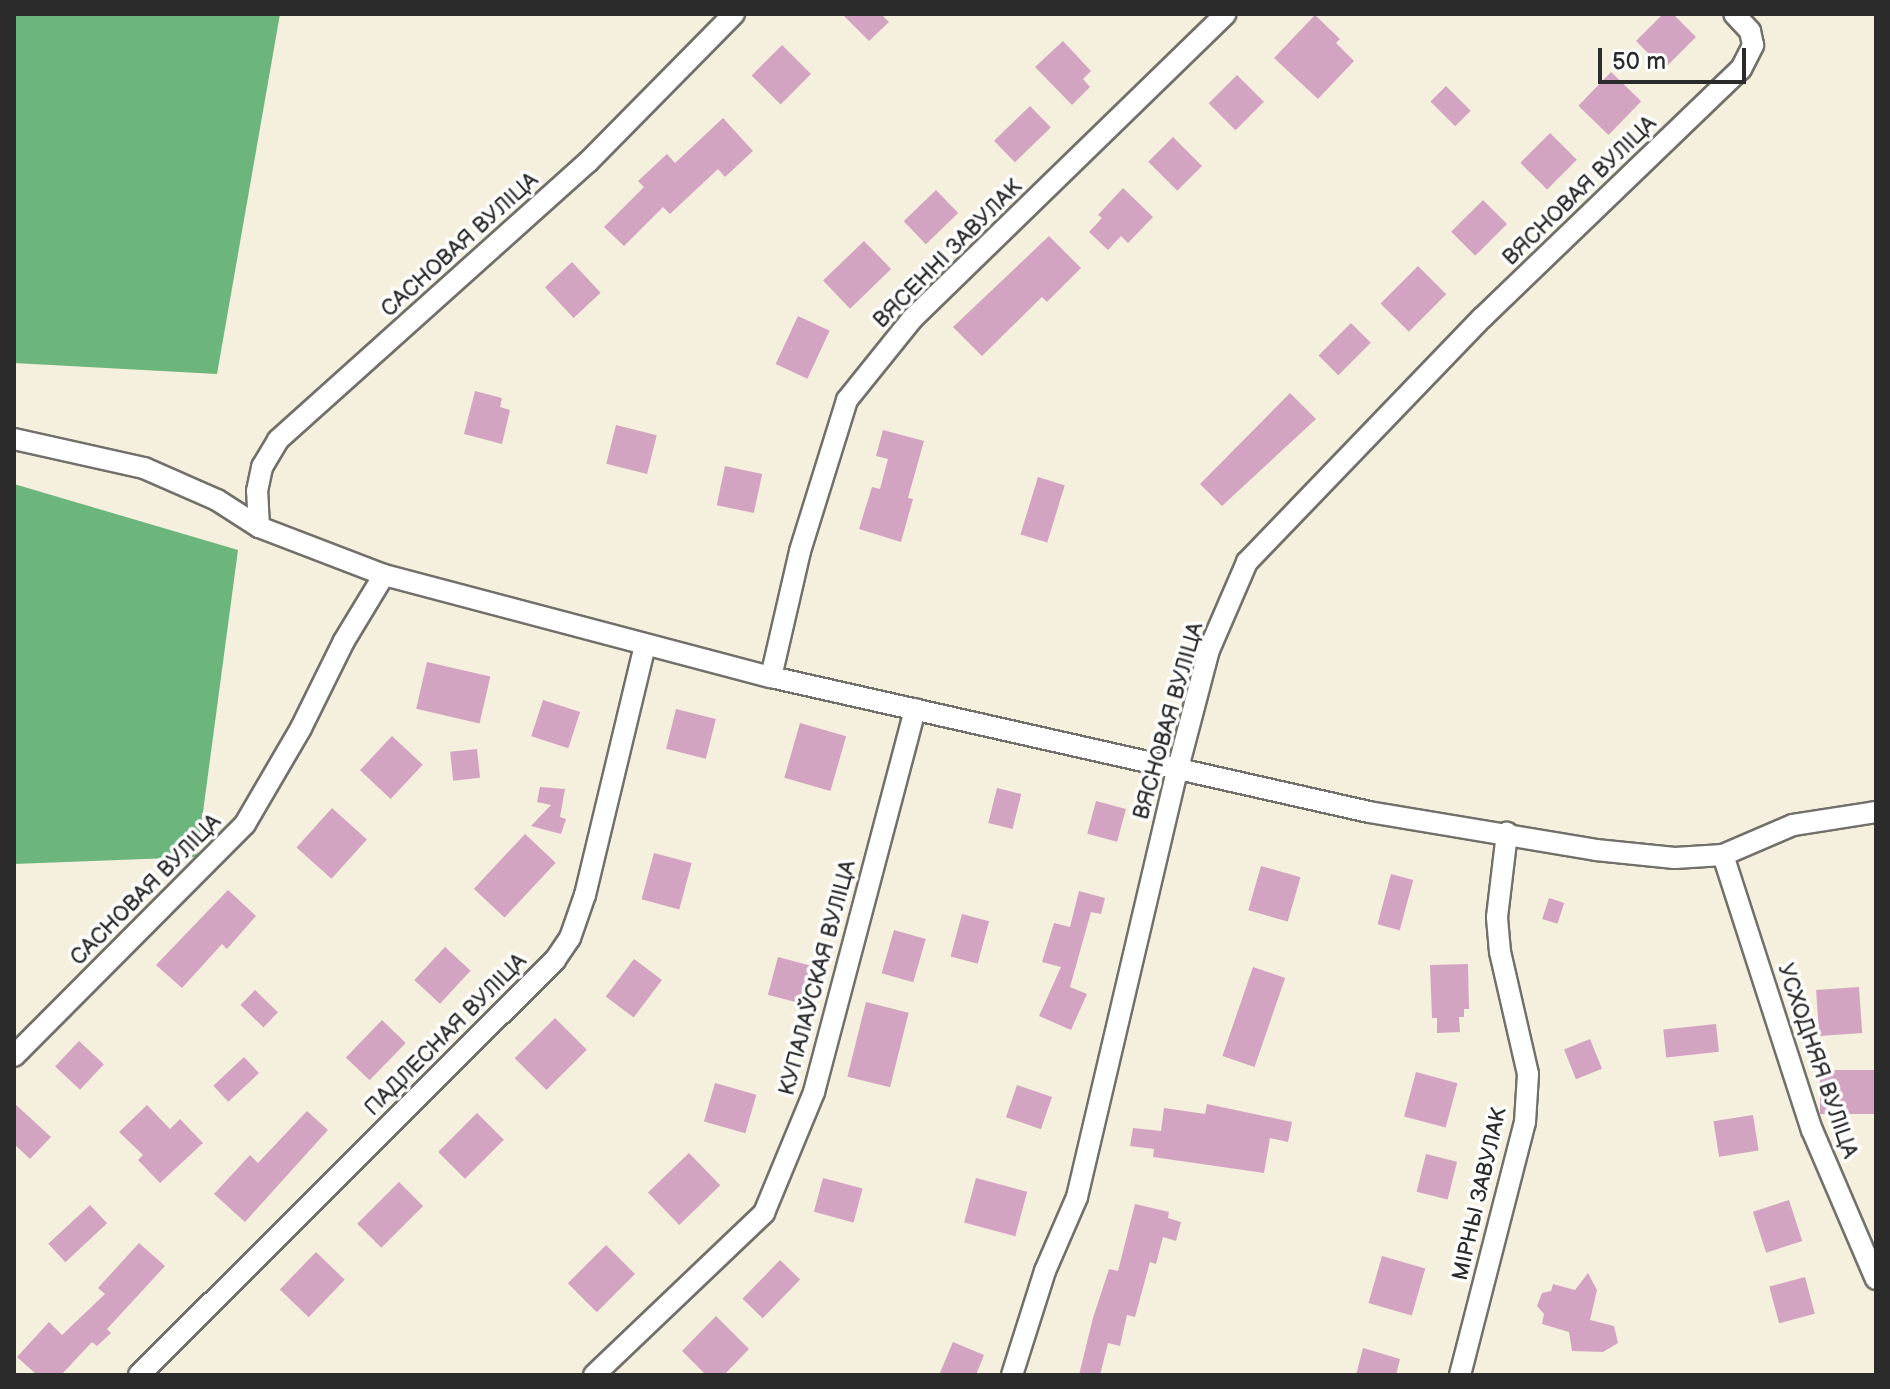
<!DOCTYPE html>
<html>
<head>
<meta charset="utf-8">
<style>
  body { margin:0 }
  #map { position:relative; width:1890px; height:1389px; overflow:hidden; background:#f5efde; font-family:"Balsamiq Sans",sans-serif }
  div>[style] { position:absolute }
  .forest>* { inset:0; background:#6cb57c }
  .building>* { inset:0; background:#d3a4c2; transform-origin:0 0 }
  .roads { filter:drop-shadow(2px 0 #72706a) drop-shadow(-2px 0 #72706a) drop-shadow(0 2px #72706a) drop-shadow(0 -2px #72706a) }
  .street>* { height:20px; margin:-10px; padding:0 10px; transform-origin:10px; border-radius:10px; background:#fff }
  span { translate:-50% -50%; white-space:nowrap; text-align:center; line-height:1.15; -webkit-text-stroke:7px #fff; paint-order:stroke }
  .street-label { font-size:22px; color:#2b2b2b }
  .frame { position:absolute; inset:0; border:16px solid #2b2b2b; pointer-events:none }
  .scale { position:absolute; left:1598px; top:48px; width:148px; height:36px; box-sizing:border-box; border:4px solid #2b2b2b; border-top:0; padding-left:10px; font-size:24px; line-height:28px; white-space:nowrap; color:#2b2b2b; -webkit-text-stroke:6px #fff; paint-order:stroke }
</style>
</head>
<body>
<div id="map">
  <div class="forest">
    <i style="clip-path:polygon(14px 14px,280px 14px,217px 374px,14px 363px)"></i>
    <i style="clip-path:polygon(14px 484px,238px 550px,197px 857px,14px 864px)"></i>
  </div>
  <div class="building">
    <i style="clip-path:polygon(842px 14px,881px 14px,889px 22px,869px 41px)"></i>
    <i style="clip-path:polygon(1663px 14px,1673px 14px,1696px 37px,1664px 69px,1636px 41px)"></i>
    <i style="clip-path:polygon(1315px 15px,1340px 39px,1336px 43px,1354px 61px,1318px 99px,1274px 58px)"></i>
    <i style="clip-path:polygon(1063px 41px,1091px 71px,1083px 79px,1090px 87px,1072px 105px,1035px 67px)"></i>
    <i style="left:782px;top:45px;width:41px;height:43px;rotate:45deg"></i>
    <i style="left:1611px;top:72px;width:42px;height:47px;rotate:44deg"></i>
    <i style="left:1237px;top:75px;width:38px;height:40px;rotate:45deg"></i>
    <i style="left:1446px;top:86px;width:35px;height:22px;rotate:45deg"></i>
    <i style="left:1030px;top:106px;width:30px;height:50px;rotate:46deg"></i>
    <i style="clip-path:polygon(723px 118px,753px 151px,725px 177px,718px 169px,670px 214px,663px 207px,624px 246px,604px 227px,644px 187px,638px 181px,667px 154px,675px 163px)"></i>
    <i style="left:1550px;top:133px;width:38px;height:42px;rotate:45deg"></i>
    <i style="left:1173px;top:137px;width:41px;height:35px;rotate:45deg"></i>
    <i style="clip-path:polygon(1123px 188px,1153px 217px,1128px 243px,1121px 236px,1108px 250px,1089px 232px,1102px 218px,1098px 215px)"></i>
    <i style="left:936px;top:190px;width:32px;height:45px;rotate:46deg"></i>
    <i style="left:1483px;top:200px;width:34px;height:45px;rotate:45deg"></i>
    <i style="clip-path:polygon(1049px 236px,1081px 268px,1047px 302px,1042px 297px,982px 356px,953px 327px)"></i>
    <i style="left:864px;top:241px;width:39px;height:57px;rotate:46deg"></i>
    <i style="left:572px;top:262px;width:42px;height:37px;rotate:47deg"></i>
    <i style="left:1418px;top:266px;width:40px;height:53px;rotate:45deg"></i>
    <i style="left:798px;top:316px;width:35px;height:53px;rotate:25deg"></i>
    <i style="left:1351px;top:323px;width:28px;height:46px;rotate:45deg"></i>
    <i style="clip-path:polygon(475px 391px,502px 398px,500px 407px,510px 410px,502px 444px,464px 434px)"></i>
    <i style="clip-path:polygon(1290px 393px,1316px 419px,1222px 506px,1200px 484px)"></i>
    <i style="left:616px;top:425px;width:42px;height:40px;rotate:14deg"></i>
    <i style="clip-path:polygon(883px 430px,924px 441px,908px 498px,913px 499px,901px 542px,859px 529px,872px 487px,880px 489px,888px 459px,876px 456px)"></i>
    <i style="left:725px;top:466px;width:38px;height:40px;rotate:12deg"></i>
    <i style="left:1038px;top:477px;width:28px;height:60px;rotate:17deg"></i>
    <i style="left:427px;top:662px;width:65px;height:48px;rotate:13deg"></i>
    <i style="left:543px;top:700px;width:39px;height:38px;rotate:18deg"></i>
    <i style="left:676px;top:709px;width:41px;height:41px;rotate:14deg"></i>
    <i style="left:800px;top:723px;width:48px;height:57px;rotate:16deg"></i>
    <i style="left:392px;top:736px;width:42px;height:47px;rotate:43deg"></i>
    <i style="left:477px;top:749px;width:29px;height:27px;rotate:84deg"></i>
    <i style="clip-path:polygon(540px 787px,565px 789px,560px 817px,566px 819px,561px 834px,531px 826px,551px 805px,537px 802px)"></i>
    <i style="left:997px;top:788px;width:25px;height:36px;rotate:14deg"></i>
    <i style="left:1096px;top:801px;width:31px;height:34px;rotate:15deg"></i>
    <i style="left:332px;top:808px;width:47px;height:53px;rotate:42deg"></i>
    <i style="left:525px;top:834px;width:42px;height:75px;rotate:43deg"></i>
    <i style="left:654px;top:853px;width:39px;height:48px;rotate:15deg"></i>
    <i style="left:1261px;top:866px;width:41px;height:46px;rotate:16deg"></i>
    <i style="left:1391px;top:874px;width:23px;height:52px;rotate:15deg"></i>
    <i style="clip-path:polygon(228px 890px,256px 916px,227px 949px,222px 944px,182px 988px,156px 965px)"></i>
    <i style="clip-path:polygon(1079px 891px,1105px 898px,1101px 914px,1091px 912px,1070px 987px,1087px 994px,1071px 1030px,1039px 1016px,1061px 967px,1042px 962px,1054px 923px,1070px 927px)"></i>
    <i style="left:1549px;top:898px;width:16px;height:22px;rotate:18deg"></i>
    <i style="left:962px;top:914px;width:28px;height:44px;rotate:15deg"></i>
    <i style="left:894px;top:930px;width:33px;height:45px;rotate:16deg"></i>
    <i style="left:445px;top:947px;width:35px;height:45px;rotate:43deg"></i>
    <i style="left:778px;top:957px;width:39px;height:39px;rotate:15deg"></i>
    <i style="left:634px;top:959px;width:35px;height:47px;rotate:37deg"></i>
    <i style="clip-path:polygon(1468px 964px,1469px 1009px,1464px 1009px,1464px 1017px,1459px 1017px,1460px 1032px,1437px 1033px,1437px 1018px,1432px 1018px,1430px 965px)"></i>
    <i style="left:1253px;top:967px;width:34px;height:94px;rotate:19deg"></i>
    <i style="left:1859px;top:987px;width:46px;height:43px;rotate:86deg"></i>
    <i style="left:255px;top:990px;width:32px;height:21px;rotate:44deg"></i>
    <i style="left:866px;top:1002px;width:44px;height:77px;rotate:14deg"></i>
    <i style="left:555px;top:1018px;width:45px;height:57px;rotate:45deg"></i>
    <i style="left:382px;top:1020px;width:33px;height:52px;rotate:44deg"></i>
    <i style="left:1716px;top:1024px;width:28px;height:53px;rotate:84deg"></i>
    <i style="left:1590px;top:1039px;width:32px;height:28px;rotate:68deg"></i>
    <i style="left:79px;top:1041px;width:34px;height:35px;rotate:43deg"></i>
    <i style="left:244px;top:1057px;width:22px;height:42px;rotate:47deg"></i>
    <i style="left:1876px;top:1070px;width:44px;height:56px;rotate:90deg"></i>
    <i style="left:1416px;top:1072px;width:43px;height:46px;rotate:15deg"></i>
    <i style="left:715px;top:1083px;width:43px;height:40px;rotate:16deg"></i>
    <i style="left:1017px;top:1085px;width:37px;height:34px;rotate:19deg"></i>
    <i style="clip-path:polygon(14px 1103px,51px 1137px,30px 1159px,14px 1144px)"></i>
    <i style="clip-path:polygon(1207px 1104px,1292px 1122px,1288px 1142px,1270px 1138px,1264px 1173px,1153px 1157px,1154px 1149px,1130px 1146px,1133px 1128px,1161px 1131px,1164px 1108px,1205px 1114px)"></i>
    <i style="clip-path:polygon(147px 1105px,170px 1129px,180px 1119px,203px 1143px,160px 1183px,138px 1160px,143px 1155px,119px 1132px)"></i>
    <i style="clip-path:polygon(307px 1111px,328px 1130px,245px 1222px,214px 1194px,250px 1155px,258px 1163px)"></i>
    <i style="left:477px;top:1113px;width:38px;height:55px;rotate:45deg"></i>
    <i style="left:1753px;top:1115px;width:36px;height:40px;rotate:81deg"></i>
    <i style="left:689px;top:1153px;width:45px;height:57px;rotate:46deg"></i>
    <i style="left:1426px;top:1154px;width:32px;height:39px;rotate:14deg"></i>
    <i style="left:823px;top:1178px;width:41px;height:35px;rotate:15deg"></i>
    <i style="left:976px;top:1178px;width:53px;height:46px;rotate:15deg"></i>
    <i style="left:399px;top:1182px;width:34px;height:59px;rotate:45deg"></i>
    <i style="left:1789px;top:1200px;width:43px;height:38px;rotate:72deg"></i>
    <i style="clip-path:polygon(1135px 1204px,1169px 1212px,1168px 1218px,1181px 1222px,1176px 1241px,1163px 1237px,1156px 1264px,1150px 1262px,1135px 1317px,1127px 1315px,1120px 1346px,1108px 1343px,1100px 1375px,1079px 1375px,1093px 1318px,1109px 1269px,1118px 1271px)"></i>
    <i style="left:90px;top:1205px;width:25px;height:57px;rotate:47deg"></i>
    <i style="clip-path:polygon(139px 1243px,165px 1266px,107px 1329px,111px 1333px,97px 1346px,92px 1342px,61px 1375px,37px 1375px,17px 1357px,49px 1322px,62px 1335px,105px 1294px,98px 1288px)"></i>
    <i style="left:606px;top:1245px;width:41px;height:54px;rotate:45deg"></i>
    <i style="left:316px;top:1252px;width:40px;height:52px;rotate:44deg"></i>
    <i style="left:1382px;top:1256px;width:45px;height:49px;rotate:16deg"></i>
    <i style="left:780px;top:1260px;width:28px;height:54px;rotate:44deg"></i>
    <i style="clip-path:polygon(1588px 1273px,1597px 1290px,1590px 1320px,1614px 1326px,1618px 1343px,1603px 1352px,1572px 1351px,1569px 1332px,1542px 1324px,1544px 1314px,1537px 1306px,1542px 1293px,1551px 1291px,1553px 1284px,1575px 1290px)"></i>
    <i style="left:1805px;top:1277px;width:38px;height:37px;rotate:75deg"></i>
    <i style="clip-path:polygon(716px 1316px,749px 1349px,724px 1375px,706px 1375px,682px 1351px)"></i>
    <i style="clip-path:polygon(953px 1342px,984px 1355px,976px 1375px,939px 1375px)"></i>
    <i style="clip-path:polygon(1363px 1348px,1400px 1359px,1396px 1375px,1356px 1375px)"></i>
  </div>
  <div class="roads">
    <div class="street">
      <i style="left:14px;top:439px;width:133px;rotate:12.6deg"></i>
      <i style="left:144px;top:468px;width:80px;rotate:23.7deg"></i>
      <i style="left:217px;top:500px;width:50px;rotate:32.7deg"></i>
      <i style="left:259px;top:527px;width:134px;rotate:21deg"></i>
      <i style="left:384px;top:575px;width:400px;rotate:14.8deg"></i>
      <i style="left:771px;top:677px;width:613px;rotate:12.72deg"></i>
      <i style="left:1369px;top:812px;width:230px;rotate:9.5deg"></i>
      <i style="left:1596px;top:850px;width:79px;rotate:5.8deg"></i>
      <i style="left:1675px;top:858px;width:48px;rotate:-3.6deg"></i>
      <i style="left:1723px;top:855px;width:76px;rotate:-23.2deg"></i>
      <i style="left:1793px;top:825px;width:84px;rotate:-8.9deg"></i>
      <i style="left:259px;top:527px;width:36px;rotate:-93deg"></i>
      <i style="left:257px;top:491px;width:25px;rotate:-78deg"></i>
      <i style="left:262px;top:467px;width:31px;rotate:-59deg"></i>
      <i style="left:278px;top:440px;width:416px;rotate:-41.9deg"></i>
      <i style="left:588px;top:162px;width:208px;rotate:-45.4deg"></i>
      <i style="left:771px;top:677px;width:129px;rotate:-77deg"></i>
      <i style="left:800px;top:551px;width:158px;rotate:-72.7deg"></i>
      <i style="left:847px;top:400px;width:105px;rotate:-51.2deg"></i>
      <i style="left:913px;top:318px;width:436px;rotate:-44.2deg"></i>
      <i style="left:1723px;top:855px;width:289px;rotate:72.1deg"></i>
      <i style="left:1812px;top:1130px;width:162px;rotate:66.8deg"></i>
      <i style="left:14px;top:1056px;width:327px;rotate:-45.1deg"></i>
      <i style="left:245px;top:824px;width:111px;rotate:-59.7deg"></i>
      <i style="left:301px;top:728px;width:97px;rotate:-63.7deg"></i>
      <i style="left:344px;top:641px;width:77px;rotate:-58.8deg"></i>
      <i style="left:139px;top:1375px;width:588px;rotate:-44.93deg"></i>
      <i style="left:555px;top:960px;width:27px;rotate:-56deg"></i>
      <i style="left:570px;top:938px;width:46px;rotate:-70.8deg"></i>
      <i style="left:585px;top:895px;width:256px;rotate:-76.5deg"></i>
      <i style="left:594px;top:1375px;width:235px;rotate:-43.6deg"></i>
      <i style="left:764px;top:1213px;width:131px;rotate:-67.5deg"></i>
      <i style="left:814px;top:1092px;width:396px;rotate:-75.2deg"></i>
      <i style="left:1012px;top:1375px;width:109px;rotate:-72.4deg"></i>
      <i style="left:1045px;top:1271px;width:81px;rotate:-66.6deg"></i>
      <i style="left:1077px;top:1197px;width:441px;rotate:-76.8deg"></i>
      <i style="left:1178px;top:768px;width:122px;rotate:-75.3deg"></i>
      <i style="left:1209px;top:650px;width:96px;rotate:-66.6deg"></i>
      <i style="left:1247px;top:562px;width:339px;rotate:-46.1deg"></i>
      <i style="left:1482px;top:318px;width:359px;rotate:-43.9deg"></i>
      <i style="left:1741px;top:69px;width:27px;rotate:-63deg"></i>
      <i style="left:1753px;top:45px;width:14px;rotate:-102deg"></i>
      <i style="left:1750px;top:31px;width:23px;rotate:-133deg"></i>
      <i style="left:1460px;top:1375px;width:261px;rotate:-75.6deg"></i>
      <i style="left:1525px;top:1122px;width:48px;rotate:-86.4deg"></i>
      <i style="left:1528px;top:1074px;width:125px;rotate:-102.9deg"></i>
      <i style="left:1500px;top:952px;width:35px;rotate:-95deg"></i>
      <i style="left:1497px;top:917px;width:85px;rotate:-83.2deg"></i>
    </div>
  </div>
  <div class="street-label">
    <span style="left:1580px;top:191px;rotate:-44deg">ВЯСНОВАЯ ВУЛІЦА</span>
    <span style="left:460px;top:245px;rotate:-42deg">САСНОВАЯ ВУЛІЦА</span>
    <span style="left:948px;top:254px;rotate:-45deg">ВЯСЕННІ ЗАВУЛАК</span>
    <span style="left:1169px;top:721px;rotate:-74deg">ВЯСНОВАЯ ВУЛІЦА</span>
    <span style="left:146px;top:890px;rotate:-45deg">САСНОВАЯ ВУЛІЦА</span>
    <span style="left:818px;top:978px;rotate:-75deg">КУПАЛАЎСКАЯ ВУЛІЦА</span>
    <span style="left:446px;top:1035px;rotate:-45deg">ПАДЛЕСНАЯ ВУЛІЦА</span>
    <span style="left:1817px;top:1061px;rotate:71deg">УСХОДНЯЯ ВУЛІЦА</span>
    <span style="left:1480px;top:1194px;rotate:-77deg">МІРНЫ ЗАВУЛАК</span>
  </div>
  <div class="frame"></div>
  <div class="scale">50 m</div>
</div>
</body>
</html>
